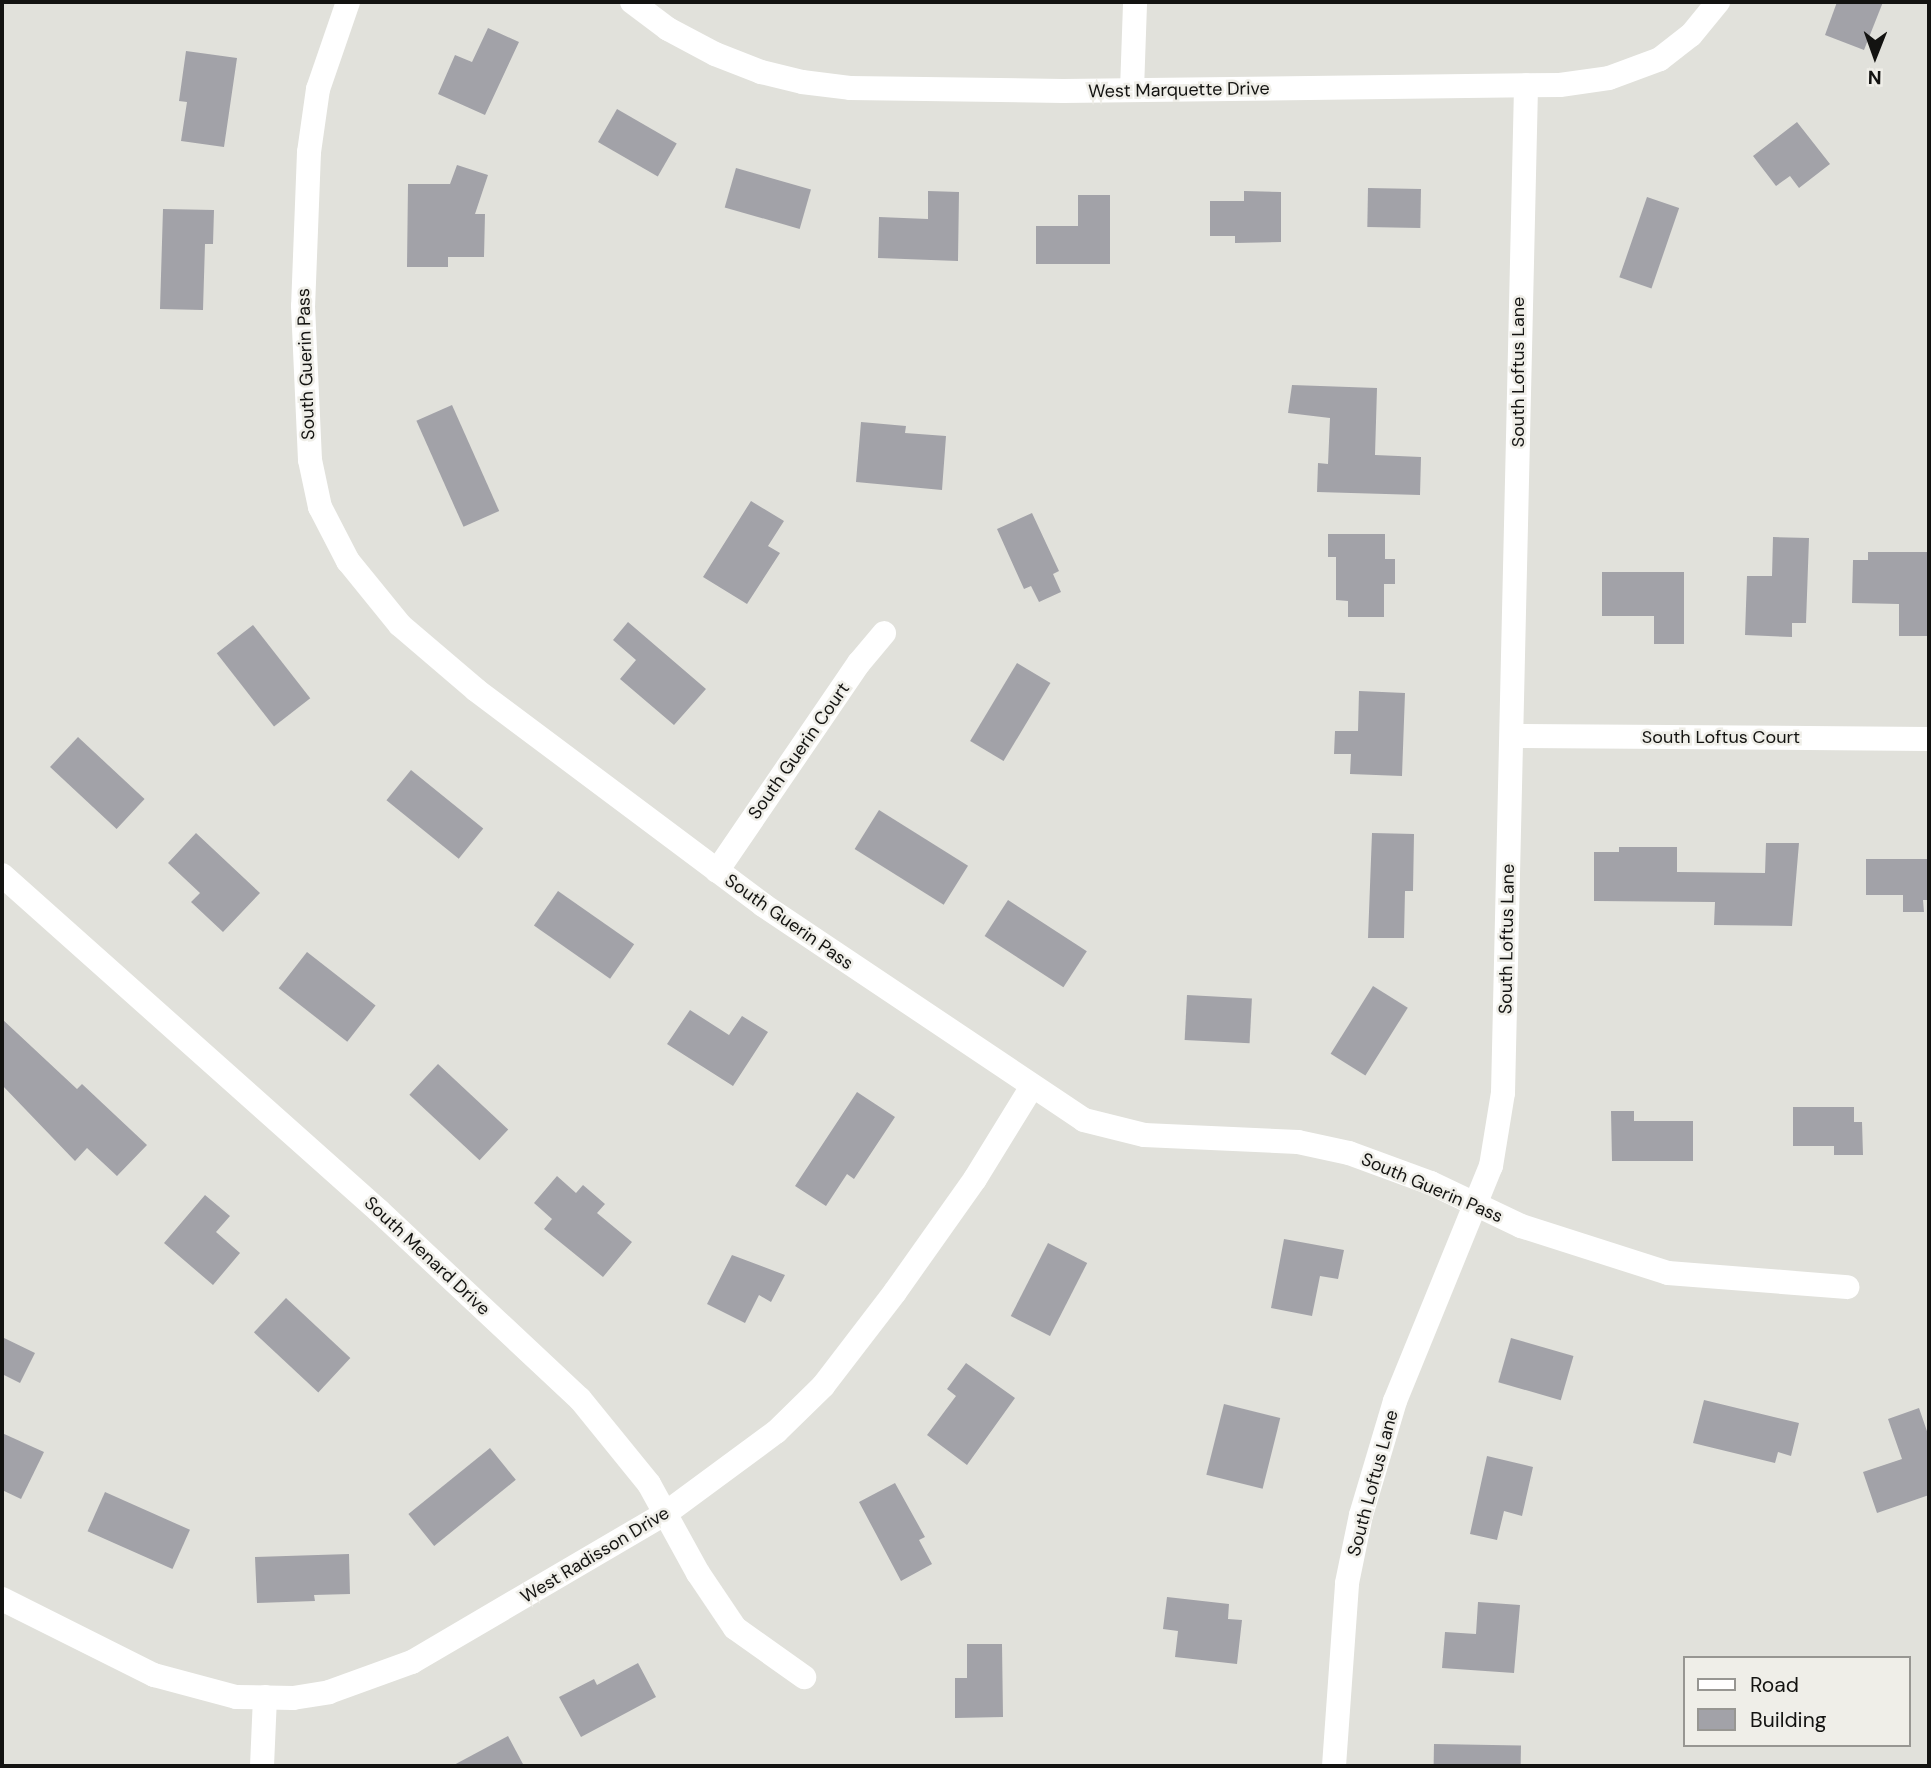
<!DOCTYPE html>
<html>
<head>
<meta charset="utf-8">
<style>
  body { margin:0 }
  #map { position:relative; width:1931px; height:1768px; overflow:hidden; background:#e1e1db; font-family:"DM Sans",sans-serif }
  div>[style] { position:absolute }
  .building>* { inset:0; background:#a2a2a8; transform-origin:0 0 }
  .street>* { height:24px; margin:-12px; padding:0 12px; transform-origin:12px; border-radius:12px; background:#fff }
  span { translate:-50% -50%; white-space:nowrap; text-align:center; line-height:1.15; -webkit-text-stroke:5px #efeee8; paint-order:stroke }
  .street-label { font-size:18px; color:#131311 }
  .frame { position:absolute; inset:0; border:4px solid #131311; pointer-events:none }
  .legend { position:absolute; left:1683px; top:1656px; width:228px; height:91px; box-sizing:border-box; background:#efeee8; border:2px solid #979692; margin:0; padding:9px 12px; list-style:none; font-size:21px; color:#131311 }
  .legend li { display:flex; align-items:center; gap:14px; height:35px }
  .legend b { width:35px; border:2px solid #979692 }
  .north { position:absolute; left:1840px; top:21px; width:70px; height:70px; -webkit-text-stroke:5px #efeee8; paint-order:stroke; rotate:181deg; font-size:19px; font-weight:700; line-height:28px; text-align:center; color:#131311 }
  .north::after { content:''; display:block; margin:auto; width:24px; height:32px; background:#131311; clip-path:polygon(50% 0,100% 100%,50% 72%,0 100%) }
</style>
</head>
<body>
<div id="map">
  <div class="building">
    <i style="clip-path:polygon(1837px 2px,1883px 2px,1864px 50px,1825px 35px)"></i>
    <i style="clip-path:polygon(488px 28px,519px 42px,485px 115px,438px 94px,455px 55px,472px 62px)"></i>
    <i style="clip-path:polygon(186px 51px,237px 58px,224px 147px,181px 141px,187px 102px,179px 101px)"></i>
    <i style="left:617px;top:109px;width:69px;height:38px;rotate:30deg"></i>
    <i style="clip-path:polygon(1797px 122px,1830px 164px,1799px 188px,1790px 176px,1776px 186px,1753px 156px)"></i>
    <i style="clip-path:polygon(457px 165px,488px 175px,475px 214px,485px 214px,484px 257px,448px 257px,448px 267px,407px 267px,408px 184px,450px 184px)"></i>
    <i style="left:736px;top:168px;width:78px;height:41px;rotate:16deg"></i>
    <i style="left:1368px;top:188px;width:53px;height:39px;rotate:1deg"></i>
    <i style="clip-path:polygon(928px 191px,959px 192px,958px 261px,878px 258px,879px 217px,928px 219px)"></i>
    <i style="clip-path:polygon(1244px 191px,1281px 192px,1281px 242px,1235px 243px,1235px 236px,1210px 236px,1210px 201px,1244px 201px)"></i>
    <i style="clip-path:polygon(1078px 195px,1110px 195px,1110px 264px,1036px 264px,1036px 226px,1078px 226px)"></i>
    <i style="left:1647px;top:197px;width:34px;height:85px;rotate:19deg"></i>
    <i style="clip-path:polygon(163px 209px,214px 210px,213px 244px,205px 244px,203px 310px,160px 309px)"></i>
    <i style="clip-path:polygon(1292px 385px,1377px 388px,1375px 455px,1421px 457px,1420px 495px,1317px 492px,1318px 463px,1328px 464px,1330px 418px,1288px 413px)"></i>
    <i style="left:452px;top:405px;width:116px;height:39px;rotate:66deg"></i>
    <i style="clip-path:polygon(861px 422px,906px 426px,905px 433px,946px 436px,942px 490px,856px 482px)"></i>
    <i style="clip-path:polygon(751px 501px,784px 521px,768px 546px,780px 553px,747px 604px,703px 577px)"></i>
    <i style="clip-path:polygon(1032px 513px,1059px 571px,1053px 574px,1061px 592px,1039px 602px,1031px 586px,1024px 589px,997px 529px)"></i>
    <i style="clip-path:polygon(1328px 534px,1385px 534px,1385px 559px,1395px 559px,1395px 584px,1384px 584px,1384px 617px,1348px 617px,1348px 601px,1336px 600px,1336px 557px,1328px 557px)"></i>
    <i style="clip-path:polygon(1773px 537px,1809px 538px,1806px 623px,1792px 623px,1792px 637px,1745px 635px,1747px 576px,1772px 576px)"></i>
    <i style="clip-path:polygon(1868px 552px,1929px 552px,1929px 636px,1899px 636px,1899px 604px,1852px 603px,1853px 560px,1868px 560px)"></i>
    <i style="clip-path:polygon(1602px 572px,1684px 572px,1684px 644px,1654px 644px,1654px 616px,1602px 616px)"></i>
    <i style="clip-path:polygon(628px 622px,706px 689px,674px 725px,620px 679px,636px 660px,613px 640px)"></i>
    <i style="left:253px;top:625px;width:93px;height:46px;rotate:52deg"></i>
    <i style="left:1017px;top:663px;width:39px;height:91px;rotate:31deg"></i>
    <i style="clip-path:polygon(1359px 691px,1405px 693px,1402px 776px,1350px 774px,1351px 754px,1334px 754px,1335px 731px,1358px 731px)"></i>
    <i style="left:78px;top:737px;width:91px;height:41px;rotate:43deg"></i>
    <i style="left:411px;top:770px;width:93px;height:39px;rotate:39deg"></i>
    <i style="left:879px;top:810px;width:105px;height:46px;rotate:32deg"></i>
    <i style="clip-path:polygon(196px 833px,260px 893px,223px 932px,191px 902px,200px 893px,168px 863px)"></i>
    <i style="clip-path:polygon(1372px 833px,1414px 834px,1413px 891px,1405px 891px,1404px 938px,1368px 938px)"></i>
    <i style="clip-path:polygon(1766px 843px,1799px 843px,1792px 926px,1714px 925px,1715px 902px,1594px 901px,1594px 852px,1619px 852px,1619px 847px,1677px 847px,1677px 872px,1765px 873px)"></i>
    <i style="clip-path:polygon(1866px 859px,1929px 859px,1929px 900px,1923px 900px,1924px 912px,1903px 912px,1903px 895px,1866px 895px)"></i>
    <i style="left:558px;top:891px;width:93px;height:42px;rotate:35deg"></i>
    <i style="left:1008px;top:900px;width:94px;height:43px;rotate:33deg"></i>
    <i style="left:307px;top:952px;width:87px;height:46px;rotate:38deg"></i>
    <i style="left:1373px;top:986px;width:41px;height:80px;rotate:32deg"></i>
    <i style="left:1187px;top:995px;width:65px;height:45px;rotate:3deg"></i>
    <i style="clip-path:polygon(690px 1010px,729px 1035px,742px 1016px,768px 1032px,733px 1086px,667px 1044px)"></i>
    <i style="clip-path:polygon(2px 1019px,77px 1089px,82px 1084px,147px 1145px,117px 1176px,87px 1148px,75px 1161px,2px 1085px)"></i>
    <i style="left:438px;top:1064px;width:96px;height:42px;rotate:43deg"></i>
    <i style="clip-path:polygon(857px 1092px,895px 1117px,854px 1179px,847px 1174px,826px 1206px,795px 1186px)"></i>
    <i style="clip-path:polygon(1793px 1107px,1854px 1107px,1854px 1122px,1862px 1122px,1863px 1155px,1834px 1155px,1834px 1146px,1793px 1146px)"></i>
    <i style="clip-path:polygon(1611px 1111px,1634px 1111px,1634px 1121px,1693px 1121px,1693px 1161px,1612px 1161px)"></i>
    <i style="clip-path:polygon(557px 1176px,576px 1193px,583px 1185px,605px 1204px,597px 1213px,632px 1242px,603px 1277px,544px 1229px,552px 1219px,534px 1203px)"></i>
    <i style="clip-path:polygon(205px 1195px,230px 1216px,216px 1232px,240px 1253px,213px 1285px,164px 1243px)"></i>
    <i style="clip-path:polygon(1284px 1239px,1344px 1250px,1338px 1279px,1320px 1276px,1312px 1316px,1271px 1308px)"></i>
    <i style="left:1048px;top:1243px;width:44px;height:82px;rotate:27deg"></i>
    <i style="clip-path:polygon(732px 1255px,785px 1275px,771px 1302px,759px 1295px,745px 1323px,707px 1304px)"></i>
    <i style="left:286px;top:1298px;width:88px;height:47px;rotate:43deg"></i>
    <i style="clip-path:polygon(2px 1337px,35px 1353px,20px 1383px,2px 1374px)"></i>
    <i style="left:1511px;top:1338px;width:65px;height:46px;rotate:16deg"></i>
    <i style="clip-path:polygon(966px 1363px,1015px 1398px,967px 1465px,927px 1435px,956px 1396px,947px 1389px)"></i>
    <i style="clip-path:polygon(1704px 1400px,1799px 1423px,1791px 1456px,1778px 1452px,1775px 1463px,1693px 1443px)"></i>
    <i style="left:1224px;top:1404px;width:58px;height:73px;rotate:14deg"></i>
    <i style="clip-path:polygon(1919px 1408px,1929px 1437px,1929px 1495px,1877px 1513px,1863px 1472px,1902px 1459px,1888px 1419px)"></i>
    <i style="clip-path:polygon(2px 1433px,44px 1452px,21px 1499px,2px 1490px)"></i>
    <i style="left:490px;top:1448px;width:41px;height:105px;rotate:51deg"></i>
    <i style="clip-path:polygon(1487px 1456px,1533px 1467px,1522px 1516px,1504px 1511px,1497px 1540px,1470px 1534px)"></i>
    <i style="clip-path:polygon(895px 1483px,925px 1537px,919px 1540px,932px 1564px,901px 1581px,859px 1502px)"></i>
    <i style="left:105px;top:1492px;width:93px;height:43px;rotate:24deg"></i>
    <i style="clip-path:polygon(349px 1554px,350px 1594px,314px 1595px,315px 1601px,257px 1603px,255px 1557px)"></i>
    <i style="clip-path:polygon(1167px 1597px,1229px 1604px,1228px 1619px,1242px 1620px,1237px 1664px,1175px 1657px,1178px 1631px,1163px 1629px)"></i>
    <i style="clip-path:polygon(1478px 1602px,1520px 1605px,1514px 1673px,1442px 1668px,1445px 1632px,1476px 1634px)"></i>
    <i style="clip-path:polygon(967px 1644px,1002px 1644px,1003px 1717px,955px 1718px,955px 1678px,967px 1678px)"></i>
    <i style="clip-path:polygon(638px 1663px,656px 1697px,581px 1737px,559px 1697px,594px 1679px,597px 1685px)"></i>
    <i style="clip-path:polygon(508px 1736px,524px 1766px,452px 1766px)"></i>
    <i style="left:1434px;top:1744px;width:87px;height:22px;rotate:1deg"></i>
  </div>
  <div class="street">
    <i style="left:348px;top:2px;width:92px;rotate:109deg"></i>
    <i style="left:318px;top:89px;width:64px;rotate:98.1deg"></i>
    <i style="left:309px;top:152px;width:154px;rotate:92.2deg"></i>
    <i style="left:303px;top:306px;width:154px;rotate:87.4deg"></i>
    <i style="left:310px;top:460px;width:48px;rotate:78deg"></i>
    <i style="left:320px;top:507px;width:61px;rotate:62.6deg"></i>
    <i style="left:348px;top:561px;width:82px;rotate:50.9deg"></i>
    <i style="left:400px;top:625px;width:100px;rotate:40.5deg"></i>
    <i style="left:476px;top:690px;width:359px;rotate:36.8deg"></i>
    <i style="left:763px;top:905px;width:386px;rotate:33.8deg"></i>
    <i style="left:1084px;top:1120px;width:62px;rotate:14deg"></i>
    <i style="left:1144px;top:1135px;width:154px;rotate:2.6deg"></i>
    <i style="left:1298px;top:1142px;width:52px;rotate:12.2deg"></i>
    <i style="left:1349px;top:1153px;width:87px;rotate:20.1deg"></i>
    <i style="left:1431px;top:1183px;width:100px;rotate:25.5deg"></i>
    <i style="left:1521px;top:1226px;width:154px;rotate:17.7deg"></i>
    <i style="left:1668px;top:1273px;width:180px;rotate:4.5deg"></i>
    <i style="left:632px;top:2px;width:45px;rotate:36.9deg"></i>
    <i style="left:668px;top:29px;width:53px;rotate:28deg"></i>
    <i style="left:715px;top:54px;width:49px;rotate:21.4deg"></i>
    <i style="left:761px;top:72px;width:42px;rotate:13.7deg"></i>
    <i style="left:802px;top:82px;width:48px;rotate:7.1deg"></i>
    <i style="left:850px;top:88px;width:213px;rotate:0.8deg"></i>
    <i style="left:1063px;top:91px;width:497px;rotate:-0.7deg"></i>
    <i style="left:1560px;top:85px;width:49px;rotate:-8.1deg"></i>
    <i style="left:1609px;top:78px;width:54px;rotate:-20.4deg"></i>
    <i style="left:1660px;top:59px;width:39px;rotate:-38deg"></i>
    <i style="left:1691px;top:35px;width:43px;rotate:-50.7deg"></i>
    <i style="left:1132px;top:90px;width:88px;rotate:-88deg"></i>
    <i style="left:1512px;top:736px;width:417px;rotate:0.4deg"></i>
    <i style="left:717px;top:871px;width:252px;rotate:-55.7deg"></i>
    <i style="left:859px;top:663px;width:39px;rotate:-50deg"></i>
    <i style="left:2px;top:875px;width:505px;rotate:41.71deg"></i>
    <i style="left:379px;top:1211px;width:275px;rotate:43.1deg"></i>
    <i style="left:580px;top:1399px;width:109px;rotate:50.9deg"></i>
    <i style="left:649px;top:1484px;width:102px;rotate:61.2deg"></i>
    <i style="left:698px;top:1573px;width:66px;rotate:56.1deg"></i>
    <i style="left:735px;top:1628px;width:85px;rotate:35.4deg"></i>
    <i style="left:2px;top:1599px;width:170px;rotate:26.6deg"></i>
    <i style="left:154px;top:1675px;width:85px;rotate:15deg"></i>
    <i style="left:236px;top:1697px;width:57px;rotate:1deg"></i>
    <i style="left:293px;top:1698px;width:36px;rotate:-9deg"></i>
    <i style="left:329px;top:1692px;width:88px;rotate:-19.9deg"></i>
    <i style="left:412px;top:1662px;width:294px;rotate:-30.4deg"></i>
    <i style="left:666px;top:1513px;width:137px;rotate:-36.4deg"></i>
    <i style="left:776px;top:1432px;width:66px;rotate:-44.4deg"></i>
    <i style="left:823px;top:1386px;width:118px;rotate:-52.5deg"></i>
    <i style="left:895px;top:1292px;width:138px;rotate:-54.7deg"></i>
    <i style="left:975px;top:1179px;width:107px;rotate:-58.4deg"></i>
    <i style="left:262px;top:1766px;width:69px;rotate:-87.5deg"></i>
    <i style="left:1334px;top:1766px;width:183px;rotate:-85.9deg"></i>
    <i style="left:1347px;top:1583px;width:69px;rotate:-78.4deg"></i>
    <i style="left:1361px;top:1515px;width:119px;rotate:-73.4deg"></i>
    <i style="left:1395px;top:1401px;width:254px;rotate:-67.8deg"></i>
    <i style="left:1491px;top:1166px;width:74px;rotate:-80.7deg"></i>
    <i style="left:1503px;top:1093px;width:1008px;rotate:-88.69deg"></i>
  </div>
  <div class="street-label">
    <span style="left:1179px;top:90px;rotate:-1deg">West Marquette Drive</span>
    <span style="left:306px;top:364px;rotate:-92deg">South Guerin Pass</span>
    <span style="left:1518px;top:372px;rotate:-90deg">South Loftus Lane</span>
    <span style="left:1721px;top:737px">South Loftus Court</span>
    <span style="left:799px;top:751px;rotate:-55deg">South Guerin Court</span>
    <span style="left:789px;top:922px;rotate:35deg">South Guerin Pass</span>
    <span style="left:1507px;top:939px;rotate:-89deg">South Loftus Lane</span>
    <span style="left:1432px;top:1188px;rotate:23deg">South Guerin Pass</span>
    <span style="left:427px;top:1256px;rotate:43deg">South Menard Drive</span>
    <span style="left:1373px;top:1483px;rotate:-75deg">South Loftus Lane</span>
    <span style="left:595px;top:1555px;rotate:-31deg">West Radisson Drive</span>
  </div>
  <div class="frame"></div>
  <ul class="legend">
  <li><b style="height:9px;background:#fff"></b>Road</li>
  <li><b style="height:19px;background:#a2a2a8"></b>Building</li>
  </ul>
  <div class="north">N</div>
</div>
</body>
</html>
